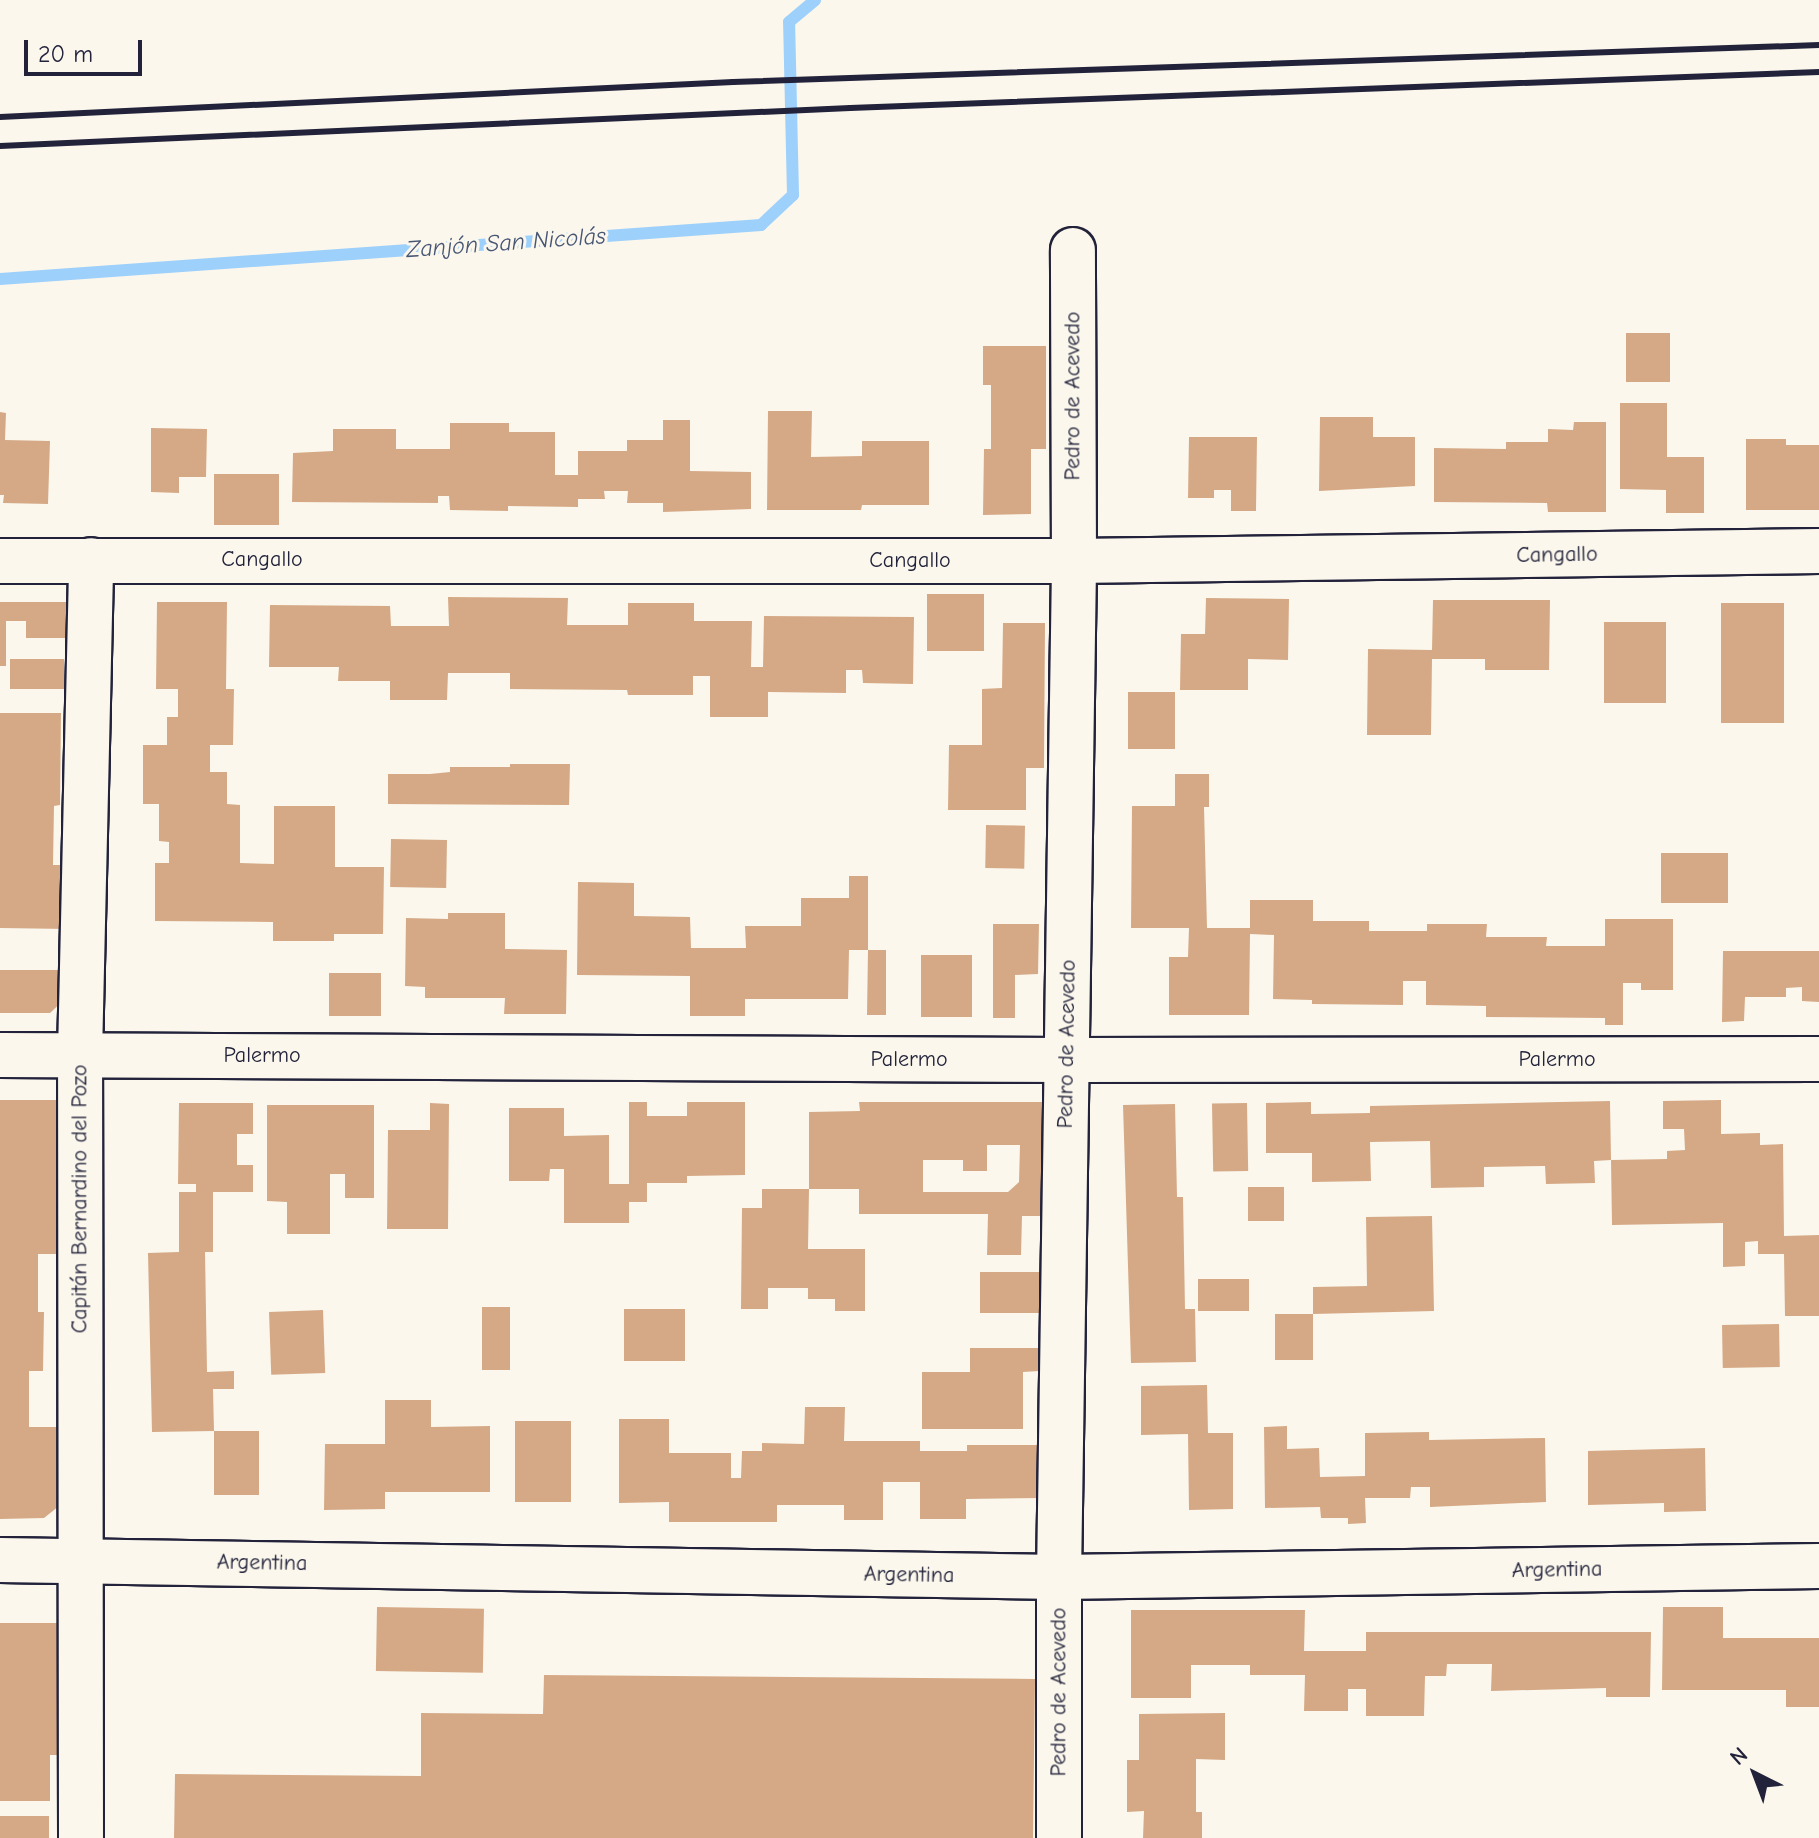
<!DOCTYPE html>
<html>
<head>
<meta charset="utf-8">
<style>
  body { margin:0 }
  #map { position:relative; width:1819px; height:1838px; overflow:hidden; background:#fbf7ec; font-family:"Comic Neue",sans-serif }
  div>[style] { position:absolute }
  .stream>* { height:12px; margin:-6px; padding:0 6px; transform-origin:6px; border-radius:6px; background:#9dd0fb }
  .building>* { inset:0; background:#d5a986; transform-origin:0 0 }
  .roads { filter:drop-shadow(2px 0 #22223b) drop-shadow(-2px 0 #22223b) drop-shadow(0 2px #22223b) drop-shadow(0 -2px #22223b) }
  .minor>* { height:44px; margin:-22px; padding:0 22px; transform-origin:22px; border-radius:22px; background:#fbf7ec }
  .rail>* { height:6px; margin:-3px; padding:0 3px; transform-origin:3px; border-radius:3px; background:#22223b }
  span { translate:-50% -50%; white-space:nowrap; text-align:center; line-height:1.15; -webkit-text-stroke:6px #fbf7ec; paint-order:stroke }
  .street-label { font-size:22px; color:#22223b }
  .water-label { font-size:24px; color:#475675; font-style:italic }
  .north { position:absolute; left:1715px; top:1734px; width:80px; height:80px; -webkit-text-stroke:6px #fbf7ec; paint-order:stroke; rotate:318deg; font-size:22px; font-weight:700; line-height:32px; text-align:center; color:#22223b }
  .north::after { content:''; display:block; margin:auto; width:28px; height:36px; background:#22223b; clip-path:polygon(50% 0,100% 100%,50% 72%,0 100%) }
  .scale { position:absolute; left:24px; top:40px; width:118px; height:36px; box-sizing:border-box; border:4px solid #22223b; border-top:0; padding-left:10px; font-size:24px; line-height:28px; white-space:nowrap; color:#22223b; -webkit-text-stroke:6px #fbf7ec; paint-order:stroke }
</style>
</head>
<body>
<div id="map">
  <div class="stream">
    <i style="left:0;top:279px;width:763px;rotate:-4.06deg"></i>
    <i style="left:761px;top:225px;width:44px;rotate:-43.2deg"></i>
    <i style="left:793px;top:195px;width:173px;rotate:-91.3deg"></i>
    <i style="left:789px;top:22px;width:34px;rotate:-40deg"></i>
  </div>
  <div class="building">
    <i style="left:1670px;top:333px;width:49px;height:44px;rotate:90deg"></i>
    <i style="clip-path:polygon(983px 346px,1046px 346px,1046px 449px,1031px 449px,1031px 514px,983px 515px,984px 449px,991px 449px,991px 385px,983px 385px)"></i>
    <i style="clip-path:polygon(1620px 403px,1667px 403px,1667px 457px,1704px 457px,1704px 513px,1666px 513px,1666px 490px,1620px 489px)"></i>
    <i style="clip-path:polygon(768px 411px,812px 411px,811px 457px,862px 456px,862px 441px,929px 441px,929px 505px,862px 505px,861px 510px,767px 510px)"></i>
    <i style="clip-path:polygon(0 412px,6px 413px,5px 440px,50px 441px,48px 504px,3px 503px,4px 495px,0 495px)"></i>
    <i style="clip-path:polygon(1320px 417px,1373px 417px,1373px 437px,1415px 437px,1415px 486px,1319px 491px)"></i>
    <i style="clip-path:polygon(663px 420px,690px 420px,690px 471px,751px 472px,751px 509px,663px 512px,663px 503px,627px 503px,628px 491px,604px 491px,605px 499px,578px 499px,578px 507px,508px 506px,508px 511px,450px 510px,449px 496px,438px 496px,438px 503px,292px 502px,293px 453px,333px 451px,333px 429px,396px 429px,396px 449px,450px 449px,450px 423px,509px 423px,509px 432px,555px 432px,555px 475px,578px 475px,578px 451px,627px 451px,627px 440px,663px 440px)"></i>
    <i style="clip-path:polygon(1574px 422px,1606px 422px,1606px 512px,1548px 512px,1547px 503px,1434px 502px,1434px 448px,1506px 449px,1506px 442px,1548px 442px,1548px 429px,1573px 430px)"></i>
    <i style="clip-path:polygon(151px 428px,207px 429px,206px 477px,179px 477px,179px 493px,151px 492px)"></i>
    <i style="clip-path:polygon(1189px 437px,1257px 437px,1256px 511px,1231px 511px,1231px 490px,1214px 490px,1214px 498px,1188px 498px)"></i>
    <i style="clip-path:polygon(1746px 439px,1786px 439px,1786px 445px,1819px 445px,1819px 510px,1746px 510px)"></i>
    <i style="left:214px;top:474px;width:65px;height:51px"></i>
    <i style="left:927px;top:594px;width:57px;height:57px"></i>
    <i style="clip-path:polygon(448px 597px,568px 598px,567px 625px,628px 625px,628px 603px,694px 603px,694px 621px,752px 621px,751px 667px,763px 667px,764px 616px,914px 617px,913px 684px,863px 683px,862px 670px,846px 670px,846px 693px,768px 692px,768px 717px,710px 717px,710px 676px,693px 676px,693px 695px,628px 695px,627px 690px,510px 689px,510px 673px,448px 673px,447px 700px,390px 700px,390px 681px,338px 681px,339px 667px,269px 667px,270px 605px,390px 606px,391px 626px,449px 626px)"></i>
    <i style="clip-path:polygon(1206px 598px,1289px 599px,1288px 660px,1248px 659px,1248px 690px,1180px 690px,1181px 634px,1205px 634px)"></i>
    <i style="clip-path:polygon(1433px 600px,1550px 600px,1549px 670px,1485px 670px,1485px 659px,1432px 659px,1431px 735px,1367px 735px,1368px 649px,1432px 650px)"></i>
    <i style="clip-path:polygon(0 602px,67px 602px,67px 638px,26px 638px,26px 621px,6px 621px,6px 666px,0 666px)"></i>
    <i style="clip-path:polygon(157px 602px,227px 602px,226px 689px,234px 689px,233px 745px,210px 745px,210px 772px,227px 772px,227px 804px,240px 805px,240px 863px,274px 864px,274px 806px,335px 806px,335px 867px,384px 867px,383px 934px,334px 934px,334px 941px,273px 941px,273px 922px,155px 921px,155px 863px,169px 863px,169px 842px,159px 841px,159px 804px,143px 804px,143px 745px,167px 745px,167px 717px,178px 717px,178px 689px,156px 689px)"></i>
    <i style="left:1721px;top:603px;width:63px;height:120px"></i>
    <i style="left:1666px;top:622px;width:81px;height:62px;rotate:90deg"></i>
    <i style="clip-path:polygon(1003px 623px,1045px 623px,1044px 768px,1026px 768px,1026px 810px,948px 810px,949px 745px,982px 745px,982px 689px,1002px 688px)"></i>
    <i style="left:10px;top:659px;width:54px;height:30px"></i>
    <i style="left:1128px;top:692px;width:47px;height:57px"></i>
    <i style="clip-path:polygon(0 713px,61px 713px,60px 805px,54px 806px,53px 865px,68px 865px,68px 929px,0 928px)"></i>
    <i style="clip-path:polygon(510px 764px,570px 764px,569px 805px,388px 804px,388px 774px,430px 774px,450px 772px,450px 767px,510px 767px)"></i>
    <i style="clip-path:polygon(1175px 774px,1209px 774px,1209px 807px,1204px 807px,1207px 928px,1250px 928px,1250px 900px,1313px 900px,1313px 921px,1369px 921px,1369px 931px,1427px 931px,1427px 924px,1487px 924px,1486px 937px,1547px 937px,1546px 946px,1605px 946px,1605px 919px,1673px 919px,1673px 990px,1641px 990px,1641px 983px,1623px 983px,1623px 1025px,1605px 1025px,1605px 1018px,1486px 1017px,1486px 1006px,1426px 1005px,1426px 981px,1403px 981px,1403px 1005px,1312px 1004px,1312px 1000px,1273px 999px,1274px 935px,1250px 934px,1249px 1015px,1169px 1015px,1169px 957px,1188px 957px,1189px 928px,1131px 928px,1132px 806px,1175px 806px)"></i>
    <i style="left:986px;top:825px;width:39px;height:43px;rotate:1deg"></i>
    <i style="left:391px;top:839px;width:56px;height:48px;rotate:1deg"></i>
    <i style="left:1661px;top:853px;width:67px;height:50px"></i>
    <i style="clip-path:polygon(849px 876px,868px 876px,868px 950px,886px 950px,886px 1015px,867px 1015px,868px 950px,849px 950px,848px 999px,745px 999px,745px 1016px,690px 1016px,690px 976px,577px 975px,578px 882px,634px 883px,634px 916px,690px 917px,691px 948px,746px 948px,745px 926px,801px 926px,801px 898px,849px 898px)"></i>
    <i style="clip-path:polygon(448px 913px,505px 913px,505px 949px,567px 950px,566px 1014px,504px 1014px,505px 998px,425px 998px,425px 987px,405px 986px,406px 918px,448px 919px)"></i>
    <i style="clip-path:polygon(993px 924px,1039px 924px,1038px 974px,1015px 975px,1015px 1018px,993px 1018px)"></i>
    <i style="clip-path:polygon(1723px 951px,1819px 951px,1819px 1002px,1802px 1001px,1802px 987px,1786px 988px,1786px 997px,1745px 997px,1744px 1021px,1722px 1022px)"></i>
    <i style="left:921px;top:955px;width:51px;height:62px"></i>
    <i style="clip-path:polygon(0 970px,68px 970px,68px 996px,50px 1013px,0 1013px)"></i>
    <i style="left:329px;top:973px;width:52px;height:43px"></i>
    <i style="clip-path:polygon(0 1100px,65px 1100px,65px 1254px,38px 1254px,38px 1312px,44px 1312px,43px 1371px,29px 1371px,29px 1427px,64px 1427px,64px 1502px,44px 1518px,0 1519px)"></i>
    <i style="clip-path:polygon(1721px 1100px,1721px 1134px,1760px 1133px,1760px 1145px,1783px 1144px,1784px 1236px,1819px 1235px,1819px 1316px,1785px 1316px,1784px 1254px,1758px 1254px,1758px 1241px,1745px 1242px,1745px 1266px,1723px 1267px,1723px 1223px,1612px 1225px,1611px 1160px,1667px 1159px,1667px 1151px,1685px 1150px,1684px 1129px,1663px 1129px,1663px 1101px)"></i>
    <i style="clip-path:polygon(1610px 1101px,1611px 1160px,1594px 1161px,1595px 1183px,1546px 1184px,1545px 1166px,1484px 1167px,1484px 1187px,1431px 1188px,1430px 1141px,1370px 1142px,1371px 1181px,1312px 1182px,1312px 1153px,1266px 1153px,1266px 1103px,1311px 1102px,1311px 1114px,1370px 1113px,1370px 1106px)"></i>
    <i style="clip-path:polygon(629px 1102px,647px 1102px,647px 1116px,687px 1116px,687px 1102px,745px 1102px,745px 1175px,687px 1176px,687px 1183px,647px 1183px,647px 1202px,629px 1202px,629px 1223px,564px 1223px,564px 1169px,550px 1169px,549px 1181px,509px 1181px,509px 1108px,564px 1108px,564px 1136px,609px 1135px,609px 1184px,629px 1184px)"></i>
    <i style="clip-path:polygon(evenodd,859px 1102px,1045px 1102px,1045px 1216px,1022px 1216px,1021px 1255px,987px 1255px,988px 1214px,859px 1214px,859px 1189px,809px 1189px,809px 1112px,860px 1111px,859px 1102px,987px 1145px,1020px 1145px,1019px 1182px,1008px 1192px,923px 1192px,923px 1160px,963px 1160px,963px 1171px,987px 1171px,987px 1145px)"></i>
    <i style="clip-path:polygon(179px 1103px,253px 1103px,253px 1134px,237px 1134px,237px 1165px,253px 1165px,253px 1192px,213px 1192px,213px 1252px,205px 1252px,207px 1372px,234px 1371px,234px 1389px,213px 1389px,214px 1431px,152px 1432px,148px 1253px,179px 1252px,179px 1192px,196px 1192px,196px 1184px,178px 1184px)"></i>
    <i style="clip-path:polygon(430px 1103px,449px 1104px,448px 1229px,387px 1229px,388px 1130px,430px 1130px)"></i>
    <i style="left:1247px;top:1103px;width:68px;height:35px;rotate:89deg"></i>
    <i style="clip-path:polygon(1175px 1104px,1177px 1197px,1183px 1197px,1185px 1309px,1195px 1309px,1196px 1362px,1131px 1363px,1123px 1105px)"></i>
    <i style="clip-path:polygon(267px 1105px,374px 1105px,374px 1198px,345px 1198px,345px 1174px,330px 1174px,330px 1234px,287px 1234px,287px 1202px,267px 1201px)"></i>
    <i style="left:1248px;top:1187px;width:36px;height:34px"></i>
    <i style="clip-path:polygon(762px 1189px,809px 1189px,808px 1249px,865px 1249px,865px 1311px,835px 1311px,835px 1299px,808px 1299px,808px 1288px,768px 1288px,768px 1309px,741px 1309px,742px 1208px,762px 1208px)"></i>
    <i style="clip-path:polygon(1432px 1216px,1434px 1311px,1313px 1314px,1313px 1287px,1367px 1286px,1366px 1217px)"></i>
    <i style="left:980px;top:1272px;width:62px;height:41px"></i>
    <i style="left:1249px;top:1279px;width:32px;height:51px;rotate:90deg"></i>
    <i style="left:482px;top:1307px;width:28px;height:63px"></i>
    <i style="left:624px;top:1309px;width:61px;height:52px"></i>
    <i style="left:323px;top:1310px;width:63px;height:54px;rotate:88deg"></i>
    <i style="left:1275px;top:1314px;width:38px;height:46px"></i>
    <i style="left:1779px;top:1324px;width:43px;height:57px;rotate:89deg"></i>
    <i style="clip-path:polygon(970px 1348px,1039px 1348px,1039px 1371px,1023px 1372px,1023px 1429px,922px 1429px,922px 1372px,970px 1372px)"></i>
    <i style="clip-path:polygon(1207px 1385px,1208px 1433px,1233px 1433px,1233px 1509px,1189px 1510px,1188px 1434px,1141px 1435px,1141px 1386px)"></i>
    <i style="clip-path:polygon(385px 1400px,431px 1400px,431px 1427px,490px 1426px,490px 1492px,385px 1492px,385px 1509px,324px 1510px,325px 1444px,385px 1444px)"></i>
    <i style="clip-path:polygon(805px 1407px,845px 1407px,844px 1441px,920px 1441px,920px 1451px,967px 1451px,967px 1445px,1043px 1445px,1043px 1498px,966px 1499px,966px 1519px,920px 1519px,920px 1482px,883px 1482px,883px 1520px,844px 1520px,844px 1505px,777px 1505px,777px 1522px,669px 1522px,669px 1502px,619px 1503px,619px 1419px,669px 1419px,669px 1453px,731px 1453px,731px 1478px,741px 1478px,742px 1451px,762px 1451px,762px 1443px,804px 1444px)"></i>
    <i style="left:515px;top:1421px;width:56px;height:81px"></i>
    <i style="clip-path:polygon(1287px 1426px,1287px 1449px,1319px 1448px,1320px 1477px,1365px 1476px,1365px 1433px,1429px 1432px,1429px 1440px,1545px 1438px,1546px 1502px,1430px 1507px,1430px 1487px,1411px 1487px,1410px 1498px,1365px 1498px,1366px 1523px,1348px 1524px,1348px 1518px,1321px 1518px,1320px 1507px,1265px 1508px,1264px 1427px)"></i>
    <i style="left:214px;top:1431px;width:45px;height:64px"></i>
    <i style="clip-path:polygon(1705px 1448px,1706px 1511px,1664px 1512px,1664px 1503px,1588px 1505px,1588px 1451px)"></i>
    <i style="left:377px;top:1607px;width:107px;height:64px;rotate:1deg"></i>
    <i style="clip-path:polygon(1663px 1607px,1723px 1607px,1723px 1638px,1819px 1638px,1819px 1707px,1786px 1707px,1786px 1690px,1662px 1690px)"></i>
    <i style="clip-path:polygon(1131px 1610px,1305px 1610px,1304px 1651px,1366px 1651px,1366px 1632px,1651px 1632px,1650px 1697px,1606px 1697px,1606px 1688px,1491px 1691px,1492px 1664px,1447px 1664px,1446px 1676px,1425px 1676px,1424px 1716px,1366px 1716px,1366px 1689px,1348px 1689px,1348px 1711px,1304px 1711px,1305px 1675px,1250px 1675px,1250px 1665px,1191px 1665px,1191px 1698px,1131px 1698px)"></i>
    <i style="clip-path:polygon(0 1623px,61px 1623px,62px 1755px,50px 1755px,50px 1801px,0 1801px)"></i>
    <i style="clip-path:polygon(544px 1675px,1035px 1679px,1033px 1838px,174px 1838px,175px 1774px,421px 1776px,421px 1713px,543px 1714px)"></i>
    <i style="clip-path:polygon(1225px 1713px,1225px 1760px,1196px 1759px,1196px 1812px,1202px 1812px,1202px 1838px,1143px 1838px,1144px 1811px,1127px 1812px,1127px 1760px,1139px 1760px,1139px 1714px)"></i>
    <i style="left:0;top:1816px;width:49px;height:22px"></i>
  </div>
  <div class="roads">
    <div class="minor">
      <i style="left:0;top:561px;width:1074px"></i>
      <i style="left:1074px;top:561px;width:745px;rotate:-0.77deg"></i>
      <i style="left:0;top:1055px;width:1067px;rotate:0.27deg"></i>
      <i style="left:1067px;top:1060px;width:752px;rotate:-0.08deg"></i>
      <i style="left:0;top:1560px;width:1059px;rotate:0.92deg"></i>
      <i style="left:1059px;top:1577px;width:760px;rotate:-0.83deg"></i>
      <i style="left:81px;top:1838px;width:783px;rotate:-90.07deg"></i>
      <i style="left:80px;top:1055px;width:495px;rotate:-88.7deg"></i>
      <i style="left:1059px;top:1838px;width:261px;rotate:-90deg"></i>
      <i style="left:1059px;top:1577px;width:1016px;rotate:-89.15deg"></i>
      <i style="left:1074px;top:561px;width:311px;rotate:-90.2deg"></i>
    </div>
  </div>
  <div class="rail">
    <i style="left:0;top:117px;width:734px;rotate:-2.73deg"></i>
    <i style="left:733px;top:82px;width:1087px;rotate:-1.95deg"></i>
    <i style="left:0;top:146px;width:851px;rotate:-2.56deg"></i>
    <i style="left:850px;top:108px;width:970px;rotate:-2.13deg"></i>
  </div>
  <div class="street-label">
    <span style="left:1073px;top:396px;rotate:-90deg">Pedro de Acevedo</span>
    <span style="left:1557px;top:555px;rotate:-1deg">Cangallo</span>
    <span style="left:262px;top:560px">Cangallo</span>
    <span style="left:910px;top:561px">Cangallo</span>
    <span style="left:1067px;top:1044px;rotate:-89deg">Pedro de Acevedo</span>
    <span style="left:262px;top:1056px">Palermo</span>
    <span style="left:909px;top:1060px">Palermo</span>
    <span style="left:1557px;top:1060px">Palermo</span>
    <span style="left:80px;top:1199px;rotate:-90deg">Capitán Bernardino del Pozo</span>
    <span style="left:262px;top:1563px;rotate:1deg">Argentina</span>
    <span style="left:1557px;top:1570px;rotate:-1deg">Argentina</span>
    <span style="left:909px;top:1575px;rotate:1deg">Argentina</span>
    <span style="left:1059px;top:1692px;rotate:-90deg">Pedro de Acevedo</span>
  </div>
  <div class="water-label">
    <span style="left:506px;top:243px;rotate:-4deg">Zanjón San Nicolás</span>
  </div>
  <div class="north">N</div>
  <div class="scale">20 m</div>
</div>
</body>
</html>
